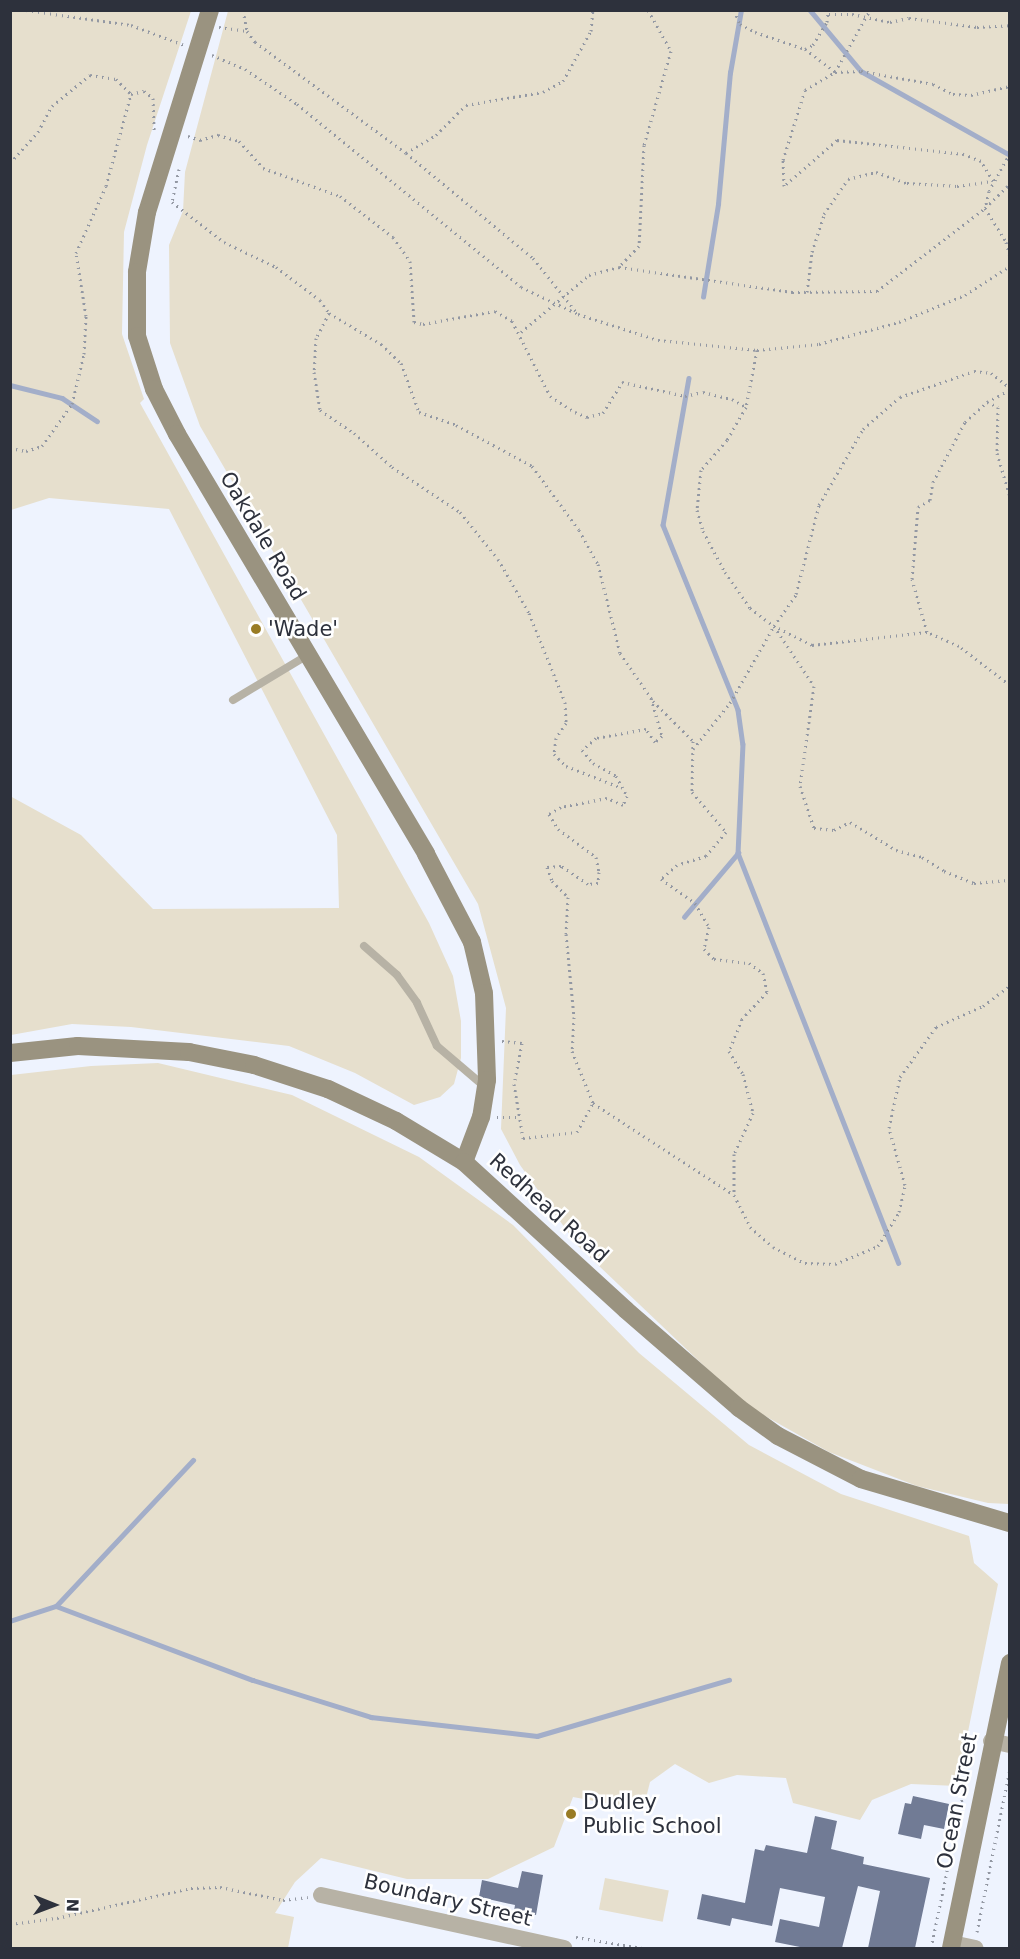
<!DOCTYPE html>
<html>
<head>
<meta charset="utf-8">
<style>
  body { margin:0 }
  #map { position:relative; width:1020px; height:1959px; overflow:hidden; background:#eef3fe; font-family:"DejaVu Sans",sans-serif }
  div>[style] { position:absolute }
  .green>* { inset:0; background:#e6dfcd; transform-origin:0 0 }
  .stream>* { height:4.5px; margin:-2.25px; padding:0 2.25px; transform-origin:2.25px; border-radius:2.25px; background:#a3aec9 }
  .building>* { inset:0; background:#717b95 }
  .path>* { height:3px; margin-top:-1.5px; transform-origin:0; background:repeating-linear-gradient(90deg,#9398a3 0 1.5px,transparent 0 6px) }
  .lane>* { height:8px; margin:-4px; padding:0 4px; transform-origin:4px; border-radius:4px; background:#b7b2a5 }
  .street>* { height:16px; margin:-8px; padding:0 8px; transform-origin:8px; border-radius:8px; background:#b7b2a5 }
  .secondary>* { height:18px; margin:-9px; padding:0 9px; transform-origin:9px; border-radius:9px; background:#9a9380 }
  .dots>* { width:16px; height:16px; translate:-50% -50%; box-sizing:border-box; border:3px solid #fff; border-radius:50% }
  span { translate:-50% -50%; white-space:nowrap; text-align:center; line-height:1.15; -webkit-text-stroke:5px #fff; paint-order:stroke }
  .street-label { font-size:21px; color:#2d313c }
  .poi-label { font-size:21px; color:#2d313c }
  .left { translate:0 -50%; text-align:left }
  .frame { position:absolute; inset:0; border:12px solid #2d313c; pointer-events:none }
  .north { position:absolute; left:24px; top:1875px; width:60px; height:60px; -webkit-text-stroke:4px #fff; paint-order:stroke; rotate:91deg; font-size:16px; font-weight:700; line-height:24px; text-align:center; color:#2d313c }
  .north::after { content:''; display:block; margin:auto; width:21px; height:27px; background:#2d313c; clip-path:polygon(50% 0,100% 100%,50% 72%,0 100%) }
</style>
</head>
<body>
<div id="map">
  <div class="green">
    <i style="clip-path:polygon(11px 11px,191px 11px,147px 145px,124px 232px,122px 334px,144px 399px,140px 403px,429px 923px,453px 976px,461px 1021px,461px 1058px,454px 1084px,440px 1097px,414px 1105px,355px 1073px,289px 1046px,131px 1027px,72px 1024px,11px 1035px,10px 796px,81px 835px,153px 909px,339px 908px,337px 835px,169px 509px,49px 498px,11px 510px)"></i>
    <i style="clip-path:polygon(228px 11px,1009px 11px,1009px 1504px,988px 1503px,917px 1486px,829px 1452px,744px 1404px,577px 1245px,520px 1165px,501px 1129px,506px 1008px,478px 904px,200px 426px,170px 343px,169px 245px,183px 211px,185px 172px)"></i>
    <i style="clip-path:polygon(158px 1063px,292px 1095px,419px 1157px,513px 1225px,639px 1353px,749px 1445px,841px 1494px,969px 1536px,974px 1563px,998px 1584px,957px 1786px,911px 1784px,872px 1800px,860px 1820px,793px 1803px,786px 1778px,737px 1775px,709px 1783px,675px 1764px,650px 1782px,643px 1810px,573px 1797px,554px 1847px,488px 1879px,407px 1879px,321px 1858px,295px 1882px,275px 1913px,294px 1917px,288px 1948px,11px 1948px,11px 1075px,91px 1066px)"></i>
    <i style="left:605px;top:1878px;width:65px;height:32px;rotate:11deg"></i>
  </div>
  <div class="stream">
    <i style="left:810px;top:10px;width:80px;rotate:50.1deg"></i>
    <i style="left:861px;top:71px;width:171px;rotate:29.4deg"></i>
    <i style="left:703px;top:297px;width:94px;rotate:-80.8deg"></i>
    <i style="left:718px;top:204px;width:132px;rotate:-84.8deg"></i>
    <i style="left:730px;top:73px;width:64px;rotate:-80.1deg"></i>
    <i style="left:689px;top:378px;width:149px;rotate:100deg"></i>
    <i style="left:663px;top:525px;width:200px;rotate:67.9deg"></i>
    <i style="left:738px;top:710px;width:34px;rotate:82deg"></i>
    <i style="left:743px;top:744px;width:109px;rotate:92.6deg"></i>
    <i style="left:738px;top:853px;width:440px;rotate:68.6deg"></i>
    <i style="left:10px;top:385px;width:54px;rotate:14deg"></i>
    <i style="left:62px;top:398px;width:42px;rotate:33.3deg"></i>
    <i style="left:684px;top:917px;width:84px;rotate:-49.8deg"></i>
    <i style="left:56px;top:1606px;width:210px;rotate:20.6deg"></i>
    <i style="left:253px;top:1680px;width:124px;rotate:17.4deg"></i>
    <i style="left:371px;top:1717px;width:167px;rotate:6.5deg"></i>
    <i style="left:537px;top:1736px;width:200px;rotate:-16.3deg"></i>
    <i style="left:10px;top:1621px;width:48px;rotate:-18.1deg"></i>
    <i style="left:56px;top:1606px;width:200px;rotate:-46.8deg"></i>
  </div>
  <div class="building">
    <i style="clip-path:polygon(913px 1796px,949px 1804px,944px 1829px,924px 1825px,921px 1839px,898px 1834px,905px 1803px,911px 1804px)"></i>
    <i style="clip-path:polygon(815px 1816px,837px 1821px,831px 1849px,864px 1857px,863px 1864px,930px 1878px,915px 1948px,868px 1948px,880px 1891px,858px 1886px,842px 1948px,805px 1948px,775px 1942px,780px 1919px,819px 1927px,825px 1897px,780px 1888px,772px 1926px,732px 1918px,730px 1926px,697px 1919px,702px 1894px,745px 1903px,755px 1849px,764px 1851px,766px 1845px,807px 1853px)"></i>
    <i style="clip-path:polygon(522px 1871px,543px 1875px,536px 1915px,514px 1911px,515px 1905px,479px 1897px,482px 1880px,518px 1888px)"></i>
  </div>
  <div class="path">
    <i style="left:26px;top:10px;width:106px;rotate:8.1deg"></i>
    <i style="left:131px;top:25px;width:57px;rotate:20.7deg"></i>
    <i style="left:243px;top:10px;width:21px;rotate:79deg"></i>
    <i style="left:247px;top:31px;width:14px;rotate:54deg"></i>
    <i style="left:255px;top:42px;width:187px;rotate:36.3deg"></i>
    <i style="left:406px;top:153px;width:165px;rotate:39.6deg"></i>
    <i style="left:533px;top:258px;width:70px;rotate:51.3deg"></i>
    <i style="left:648px;top:10px;width:47px;rotate:60.7deg"></i>
    <i style="left:671px;top:51px;width:98px;rotate:106deg"></i>
    <i style="left:644px;top:145px;width:101px;rotate:92.8deg"></i>
    <i style="left:639px;top:246px;width:29px;rotate:134deg"></i>
    <i style="left:619px;top:267px;width:175px;rotate:8.2deg"></i>
    <i style="left:792px;top:292px;width:85px;rotate:-0.7deg"></i>
    <i style="left:877px;top:291px;width:136px;rotate:-37.5deg"></i>
    <i style="left:985px;top:208px;width:35px;rotate:-44deg"></i>
    <i style="left:734px;top:10px;width:15px;rotate:67deg"></i>
    <i style="left:740px;top:24px;width:17px;rotate:28deg"></i>
    <i style="left:755px;top:32px;width:53px;rotate:18.8deg"></i>
    <i style="left:805px;top:49px;width:9px;rotate:-27deg"></i>
    <i style="left:813px;top:45px;width:27px;rotate:-59deg"></i>
    <i style="left:827px;top:22px;width:12px;rotate:-85deg"></i>
    <i style="left:829px;top:14px;width:23px"></i>
    <i style="left:852px;top:14px;width:39px;rotate:12deg"></i>
    <i style="left:890px;top:22px;width:19px;rotate:-12deg"></i>
    <i style="left:909px;top:18px;width:69px;rotate:7.5deg"></i>
    <i style="left:977px;top:27px;width:33px;rotate:-3deg"></i>
    <i style="left:219px;top:27px;width:28px;rotate:8deg"></i>
    <i style="left:805px;top:49px;width:38px;rotate:37deg"></i>
    <i style="left:835px;top:72px;width:26px;rotate:-2deg"></i>
    <i style="left:861px;top:71px;width:73px;rotate:10.2deg"></i>
    <i style="left:933px;top:84px;width:22px;rotate:27deg"></i>
    <i style="left:953px;top:94px;width:18px;rotate:3deg"></i>
    <i style="left:971px;top:95px;width:40px;rotate:-13deg"></i>
    <i style="left:212px;top:55px;width:36px;rotate:23deg"></i>
    <i style="left:245px;top:69px;width:63px;rotate:33.9deg"></i>
    <i style="left:297px;top:104px;width:289px;rotate:39.2deg"></i>
    <i style="left:521px;top:287px;width:63px;rotate:25.3deg"></i>
    <i style="left:578px;top:314px;width:84px;rotate:18deg"></i>
    <i style="left:658px;top:340px;width:100px;rotate:5.8deg"></i>
    <i style="left:757px;top:350px;width:62px;rotate:-5.5deg"></i>
    <i style="left:819px;top:344px;width:83px;rotate:-15.4deg"></i>
    <i style="left:899px;top:322px;width:71px;rotate:-22.2deg"></i>
    <i style="left:965px;top:295px;width:54px;rotate:-32.8deg"></i>
    <i style="left:131px;top:94px;width:13px;rotate:-13deg"></i>
    <i style="left:144px;top:91px;width:11px;rotate:38deg"></i>
    <i style="left:153px;top:98px;width:33px;rotate:88deg"></i>
    <i style="left:188px;top:136px;width:13px;rotate:18deg"></i>
    <i style="left:200px;top:140px;width:19px;rotate:-16deg"></i>
    <i style="left:218px;top:135px;width:22px;rotate:16deg"></i>
    <i style="left:239px;top:141px;width:36px;rotate:48deg"></i>
    <i style="left:263px;top:168px;width:82px;rotate:20deg"></i>
    <i style="left:340px;top:196px;width:67px;rotate:37.7deg"></i>
    <i style="left:393px;top:237px;width:29px;rotate:55deg"></i>
    <i style="left:410px;top:261px;width:61px;rotate:86.2deg"></i>
    <i style="left:414px;top:322px;width:9px;rotate:13deg"></i>
    <i style="left:423px;top:324px;width:73px;rotate:-10.2deg"></i>
    <i style="left:495px;top:311px;width:20px;rotate:30deg"></i>
    <i style="left:512px;top:321px;width:84px;rotate:63.1deg"></i>
    <i style="left:550px;top:396px;width:30px;rotate:33deg"></i>
    <i style="left:575px;top:412px;width:13px;rotate:23deg"></i>
    <i style="left:587px;top:417px;width:16px;rotate:-14deg"></i>
    <i style="left:603px;top:413px;width:36px;rotate:-58deg"></i>
    <i style="left:622px;top:382px;width:65px;rotate:12.5deg"></i>
    <i style="left:685px;top:396px;width:18px;rotate:-13deg"></i>
    <i style="left:703px;top:392px;width:30px;rotate:14deg"></i>
    <i style="left:732px;top:399px;width:16px;rotate:30deg"></i>
    <i style="left:406px;top:153px;width:35px;rotate:-31deg"></i>
    <i style="left:436px;top:135px;width:42px;rotate:-45deg"></i>
    <i style="left:466px;top:105px;width:78px;rotate:-9.6deg"></i>
    <i style="left:543px;top:92px;width:23px;rotate:-29deg"></i>
    <i style="left:563px;top:81px;width:57px;rotate:-60.8deg"></i>
    <i style="left:591px;top:31px;width:21px;rotate:-85deg"></i>
    <i style="left:1010px;top:153px;width:43px;rotate:118.9deg"></i>
    <i style="left:989px;top:191px;width:17px;rotate:103deg"></i>
    <i style="left:985px;top:208px;width:40px;rotate:58deg"></i>
    <i style="left:1006px;top:242px;width:16px;rotate:75deg"></i>
    <i style="left:10px;top:163px;width:42px;rotate:-47.9deg"></i>
    <i style="left:38px;top:132px;width:30px;rotate:-62deg"></i>
    <i style="left:52px;top:106px;width:49px;rotate:-39.2deg"></i>
    <i style="left:90px;top:75px;width:26px;rotate:9deg"></i>
    <i style="left:116px;top:79px;width:21px;rotate:45deg"></i>
    <i style="left:179px;top:169px;width:34px;rotate:102deg"></i>
    <i style="left:172px;top:202px;width:66px;rotate:37.6deg"></i>
    <i style="left:224px;top:242px;width:58px;rotate:25.7deg"></i>
    <i style="left:276px;top:267px;width:55px;rotate:36.9deg"></i>
    <i style="left:320px;top:300px;width:16px;rotate:55deg"></i>
    <i style="left:329px;top:313px;width:61px;rotate:30.8deg"></i>
    <i style="left:381px;top:344px;width:28px;rotate:44deg"></i>
    <i style="left:401px;top:363px;width:52px;rotate:69.8deg"></i>
    <i style="left:419px;top:412px;width:39px;rotate:19deg"></i>
    <i style="left:456px;top:425px;width:86px;rotate:28.3deg"></i>
    <i style="left:532px;top:466px;width:79px;rotate:53.7deg"></i>
    <i style="left:579px;top:530px;width:39px;rotate:61deg"></i>
    <i style="left:598px;top:564px;width:92px;rotate:76.1deg"></i>
    <i style="left:620px;top:653px;width:55px;rotate:55.4deg"></i>
    <i style="left:651px;top:698px;width:40px;rotate:74deg"></i>
    <i style="left:662px;top:736px;width:9px;rotate:139deg"></i>
    <i style="left:655px;top:742px;width:16px;rotate:-125deg"></i>
    <i style="left:646px;top:729px;width:51px;rotate:169.8deg"></i>
    <i style="left:596px;top:738px;width:18px;rotate:139deg"></i>
    <i style="left:582px;top:750px;width:17px;rotate:50deg"></i>
    <i style="left:593px;top:763px;width:26px;rotate:29deg"></i>
    <i style="left:616px;top:776px;width:23px;rotate:61deg"></i>
    <i style="left:627px;top:796px;width:10px;rotate:114deg"></i>
    <i style="left:623px;top:805px;width:17px;rotate:-156deg"></i>
    <i style="left:607px;top:798px;width:47px;rotate:168.9deg"></i>
    <i style="left:561px;top:807px;width:14px;rotate:150deg"></i>
    <i style="left:549px;top:814px;width:17px;rotate:59deg"></i>
    <i style="left:558px;top:829px;width:47px;rotate:36.4deg"></i>
    <i style="left:596px;top:857px;width:15px;rotate:79deg"></i>
    <i style="left:599px;top:872px;width:11px;rotate:95deg"></i>
    <i style="left:598px;top:883px;width:10px;rotate:174deg"></i>
    <i style="left:588px;top:884px;width:32px;rotate:-146deg"></i>
    <i style="left:561px;top:866px;width:14px;rotate:176deg"></i>
    <i style="left:547px;top:867px;width:15px;rotate:70deg"></i>
    <i style="left:552px;top:881px;width:23px;rotate:45deg"></i>
    <i style="left:568px;top:897px;width:37px;rotate:93deg"></i>
    <i style="left:566px;top:934px;width:83px;rotate:84.5deg"></i>
    <i style="left:574px;top:1017px;width:34px;rotate:93deg"></i>
    <i style="left:572px;top:1051px;width:56px;rotate:68deg"></i>
    <i style="left:593px;top:1103px;width:168px;rotate:33.1deg"></i>
    <i style="left:734px;top:1195px;width:36px;rotate:63deg"></i>
    <i style="left:750px;top:1227px;width:30px;rotate:41deg"></i>
    <i style="left:773px;top:1247px;width:36px;rotate:27deg"></i>
    <i style="left:805px;top:1263px;width:30px;rotate:2deg"></i>
    <i style="left:835px;top:1264px;width:47px;rotate:-22.7deg"></i>
    <i style="left:878px;top:1246px;width:40px;rotate:-58deg"></i>
    <i style="left:899px;top:1212px;width:28px;rotate:-77deg"></i>
    <i style="left:905px;top:1185px;width:59px;rotate:-105.7deg"></i>
    <i style="left:889px;top:1128px;width:52px;rotate:-77.8deg"></i>
    <i style="left:900px;top:1077px;width:62px;rotate:-54.2deg"></i>
    <i style="left:936px;top:1027px;width:51px;rotate:-24.1deg"></i>
    <i style="left:983px;top:1006px;width:34px;rotate:-37deg"></i>
    <i style="left:807px;top:292px;width:40px;rotate:-82.9deg"></i>
    <i style="left:812px;top:252px;width:40px;rotate:-72deg"></i>
    <i style="left:824px;top:214px;width:42px;rotate:-55.6deg"></i>
    <i style="left:848px;top:179px;width:29px;rotate:-14deg"></i>
    <i style="left:876px;top:172px;width:33px;rotate:20deg"></i>
    <i style="left:907px;top:183px;width:50px;rotate:3.4deg"></i>
    <i style="left:957px;top:186px;width:36px;rotate:-8deg"></i>
    <i style="left:993px;top:181px;width:23px;rotate:-121deg"></i>
    <i style="left:981px;top:161px;width:18px;rotate:-158deg"></i>
    <i style="left:964px;top:154px;width:128px;rotate:-173.7deg"></i>
    <i style="left:837px;top:140px;width:70px;rotate:139deg"></i>
    <i style="left:784px;top:186px;width:26px;rotate:-92deg"></i>
    <i style="left:783px;top:160px;width:73px;rotate:-72.6deg"></i>
    <i style="left:805px;top:90px;width:35px;rotate:-31deg"></i>
    <i style="left:835px;top:72px;width:71px;rotate:-60.6deg"></i>
    <i style="left:329px;top:313px;width:28px;rotate:117deg"></i>
    <i style="left:316px;top:338px;width:34px;rotate:93deg"></i>
    <i style="left:314px;top:372px;width:38px;rotate:81deg"></i>
    <i style="left:320px;top:410px;width:41px;rotate:34.1deg"></i>
    <i style="left:354px;top:433px;width:51px;rotate:41.8deg"></i>
    <i style="left:392px;top:467px;width:82px;rotate:33.5deg"></i>
    <i style="left:460px;top:512px;width:60px;rotate:51deg"></i>
    <i style="left:498px;top:559px;width:62px;rotate:60.1deg"></i>
    <i style="left:529px;top:613px;width:96px;rotate:68deg"></i>
    <i style="left:565px;top:702px;width:21px;rotate:87deg"></i>
    <i style="left:566px;top:723px;width:18px;rotate:124deg"></i>
    <i style="left:556px;top:738px;width:16px;rotate:97deg"></i>
    <i style="left:554px;top:754px;width:17px;rotate:45deg"></i>
    <i style="left:566px;top:766px;width:60px;rotate:21.4deg"></i>
    <i style="left:521px;top:332px;width:89px;rotate:-40deg"></i>
    <i style="left:589px;top:275px;width:31px;rotate:-15deg"></i>
    <i style="left:757px;top:350px;width:58px;rotate:100.9deg"></i>
    <i style="left:746px;top:407px;width:38px;rotate:120deg"></i>
    <i style="left:727px;top:440px;width:40px;rotate:131deg"></i>
    <i style="left:701px;top:470px;width:40px;rotate:95.7deg"></i>
    <i style="left:697px;top:510px;width:22px;rotate:74deg"></i>
    <i style="left:703px;top:531px;width:47px;rotate:61.8deg"></i>
    <i style="left:725px;top:572px;width:44px;rotate:55.2deg"></i>
    <i style="left:750px;top:608px;width:30px;rotate:37deg"></i>
    <i style="left:774px;top:626px;width:39px;rotate:-55deg"></i>
    <i style="left:796px;top:594px;width:92px;rotate:-75.5deg"></i>
    <i style="left:819px;top:505px;width:88px;rotate:-59.9deg"></i>
    <i style="left:863px;top:429px;width:49px;rotate:-40.9deg"></i>
    <i style="left:900px;top:397px;width:78px;rotate:-19.4deg"></i>
    <i style="left:974px;top:371px;width:17px;rotate:7deg"></i>
    <i style="left:991px;top:373px;width:24px;rotate:38deg"></i>
    <i style="left:987px;top:402px;width:26px;rotate:-28deg"></i>
    <i style="left:10px;top:448px;width:16px;rotate:11deg"></i>
    <i style="left:26px;top:451px;width:17px;rotate:-17deg"></i>
    <i style="left:42px;top:446px;width:52px;rotate:-54.5deg"></i>
    <i style="left:72px;top:404px;width:51px;rotate:-76.5deg"></i>
    <i style="left:84px;top:354px;width:38px;rotate:-87deg"></i>
    <i style="left:86px;top:316px;width:64px;rotate:-99deg"></i>
    <i style="left:76px;top:253px;width:73px;rotate:-65.9deg"></i>
    <i style="left:106px;top:186px;width:95px;rotate:-74.8deg"></i>
    <i style="left:927px;top:632px;width:55px;rotate:-105.8deg"></i>
    <i style="left:912px;top:579px;width:72px;rotate:-85.2deg"></i>
    <i style="left:918px;top:507px;width:14px;rotate:-30deg"></i>
    <i style="left:930px;top:500px;width:18px;rotate:-81deg"></i>
    <i style="left:933px;top:482px;width:68px;rotate:-61.9deg"></i>
    <i style="left:965px;top:422px;width:30px;rotate:-42deg"></i>
    <i style="left:987px;top:402px;width:12px;rotate:24deg"></i>
    <i style="left:998px;top:407px;width:46px;rotate:91.2deg"></i>
    <i style="left:997px;top:453px;width:46px;rotate:73.5deg"></i>
    <i style="left:1010px;top:685px;width:64px;rotate:-142.6deg"></i>
    <i style="left:959px;top:646px;width:35px;rotate:-156deg"></i>
    <i style="left:927px;top:632px;width:116px;rotate:173.6deg"></i>
    <i style="left:812px;top:645px;width:42px;rotate:-153.4deg"></i>
    <i style="left:774px;top:626px;width:72px;rotate:56.3deg"></i>
    <i style="left:814px;top:686px;width:101px;rotate:98deg"></i>
    <i style="left:800px;top:786px;width:44px;rotate:71.6deg"></i>
    <i style="left:814px;top:828px;width:20px;rotate:6deg"></i>
    <i style="left:834px;top:830px;width:18px;rotate:-27deg"></i>
    <i style="left:850px;top:822px;width:54px;rotate:31.3deg"></i>
    <i style="left:896px;top:850px;width:27px;rotate:15deg"></i>
    <i style="left:922px;top:857px;width:26px;rotate:32deg"></i>
    <i style="left:944px;top:871px;width:32px;rotate:22deg"></i>
    <i style="left:974px;top:883px;width:36px;rotate:-5deg"></i>
    <i style="left:653px;top:701px;width:57px;rotate:45deg"></i>
    <i style="left:693px;top:741px;width:51px;rotate:91.1deg"></i>
    <i style="left:692px;top:792px;width:52px;rotate:49.6deg"></i>
    <i style="left:726px;top:832px;width:31px;rotate:130deg"></i>
    <i style="left:706px;top:856px;width:30px;rotate:163deg"></i>
    <i style="left:677px;top:865px;width:21px;rotate:139deg"></i>
    <i style="left:661px;top:879px;width:42px;rotate:35.2deg"></i>
    <i style="left:695px;top:903px;width:28px;rotate:60deg"></i>
    <i style="left:709px;top:927px;width:23px;rotate:103deg"></i>
    <i style="left:704px;top:949px;width:14px;rotate:45deg"></i>
    <i style="left:714px;top:959px;width:35px;rotate:7deg"></i>
    <i style="left:749px;top:963px;width:17px;rotate:36deg"></i>
    <i style="left:763px;top:973px;width:19px;rotate:78deg"></i>
    <i style="left:767px;top:992px;width:37px;rotate:133deg"></i>
    <i style="left:742px;top:1019px;width:35px;rotate:112deg"></i>
    <i style="left:729px;top:1051px;width:27px;rotate:59deg"></i>
    <i style="left:743px;top:1074px;width:40px;rotate:75.6deg"></i>
    <i style="left:753px;top:1113px;width:45px;rotate:114.9deg"></i>
    <i style="left:734px;top:1154px;width:41px;rotate:90deg"></i>
    <i style="left:693px;top:749px;width:59px;rotate:-51.2deg"></i>
    <i style="left:730px;top:703px;width:89px;rotate:-60.3deg"></i>
    <i style="left:502px;top:1041px;width:20px;rotate:6deg"></i>
    <i style="left:522px;top:1043px;width:42px;rotate:101deg"></i>
    <i style="left:514px;top:1084px;width:55px;rotate:80.5deg"></i>
    <i style="left:523px;top:1138px;width:54px;rotate:-6.3deg"></i>
    <i style="left:577px;top:1132px;width:33px;rotate:-61deg"></i>
    <i style="left:497px;top:1117px;width:22px"></i>
    <i style="left:10px;top:1924px;width:47px;rotate:-7.3deg"></i>
    <i style="left:57px;top:1918px;width:137px;rotate:-12.6deg"></i>
    <i style="left:191px;top:1888px;width:29px;rotate:-2deg"></i>
    <i style="left:220px;top:1887px;width:64px;rotate:11.7deg"></i>
    <i style="left:283px;top:1900px;width:25px;rotate:-7deg"></i>
    <i style="left:977px;top:1932px;width:166px;rotate:-78.6deg"></i>
    <i style="left:576px;top:1937px;width:67px;rotate:9.5deg"></i>
    <i style="left:931px;top:1948px;width:152px;rotate:-78.2deg"></i>
  </div>
  <div class="lane">
    <i style="left:233px;top:700px;width:87px;rotate:-31deg"></i>
    <i style="left:364px;top:946px;width:44px;rotate:41.3deg"></i>
    <i style="left:397px;top:975px;width:34px;rotate:54deg"></i>
    <i style="left:417px;top:1003px;width:47px;rotate:65.1deg"></i>
    <i style="left:437px;top:1046px;width:63px;rotate:40.5deg"></i>
  </div>
  <div class="street">
    <i style="left:991px;top:1741px;width:19px;rotate:12deg"></i>
    <i style="left:321px;top:1895px;width:249px;rotate:12.3deg"></i>
    <i style="left:952px;top:1943px;width:24px;rotate:12deg"></i>
  </div>
  <div class="secondary">
    <i style="left:210px;top:10px;width:212px;rotate:107.3deg"></i>
    <i style="left:147px;top:212px;width:61px;rotate:99.5deg"></i>
    <i style="left:137px;top:272px;width:64px;rotate:90deg"></i>
    <i style="left:137px;top:336px;width:56px;rotate:72.2deg"></i>
    <i style="left:154px;top:389px;width:51px;rotate:62.9deg"></i>
    <i style="left:177px;top:434px;width:488px;rotate:59.3deg"></i>
    <i style="left:426px;top:854px;width:99px;rotate:62.4deg"></i>
    <i style="left:472px;top:942px;width:52px;rotate:76.8deg"></i>
    <i style="left:484px;top:993px;width:87px;rotate:88deg"></i>
    <i style="left:487px;top:1080px;width:37px;rotate:99deg"></i>
    <i style="left:481px;top:1117px;width:48px;rotate:110.7deg"></i>
    <i style="left:10px;top:1053px;width:68px;rotate:-5.9deg"></i>
    <i style="left:78px;top:1046px;width:111px;rotate:3.1deg"></i>
    <i style="left:189px;top:1052px;width:66px;rotate:11.3deg"></i>
    <i style="left:254px;top:1065px;width:78px;rotate:18deg"></i>
    <i style="left:328px;top:1089px;width:75px;rotate:25.2deg"></i>
    <i style="left:396px;top:1121px;width:79px;rotate:31.1deg"></i>
    <i style="left:464px;top:1162px;width:219px;rotate:42.4deg"></i>
    <i style="left:626px;top:1310px;width:150px;rotate:40.9deg"></i>
    <i style="left:739px;top:1408px;width:48px;rotate:35.7deg"></i>
    <i style="left:778px;top:1436px;width:93px;rotate:27.4deg"></i>
    <i style="left:861px;top:1479px;width:155px;rotate:16.5deg"></i>
    <i style="left:951px;top:1948px;width:291px;rotate:-78.3deg"></i>
  </div>
  <div class="dots">
    <i style="left:256px;top:629px;background:#997c25"></i>
    <i style="left:571px;top:1814px;background:#997c25"></i>
  </div>
  <div class="street-label">
    <span style="left:263px;top:536px;rotate:59deg">Oakdale Road</span>
    <span style="left:549px;top:1208px;rotate:42deg">Redhead Road</span>
    <span style="left:957px;top:1801px;rotate:-79deg">Ocean Street</span>
    <span style="left:448px;top:1900px;rotate:13deg">Boundary Street</span>
  </div>
  <div class="poi-label">
    <span class="left" style="left:268px;top:629px">'Wade'</span>
    <span class="left" style="left:583px;top:1814px">Dudley<br>Public School</span>
  </div>
  <div class="frame"></div>
  <div class="north">N</div>
</div>
</body>
</html>
